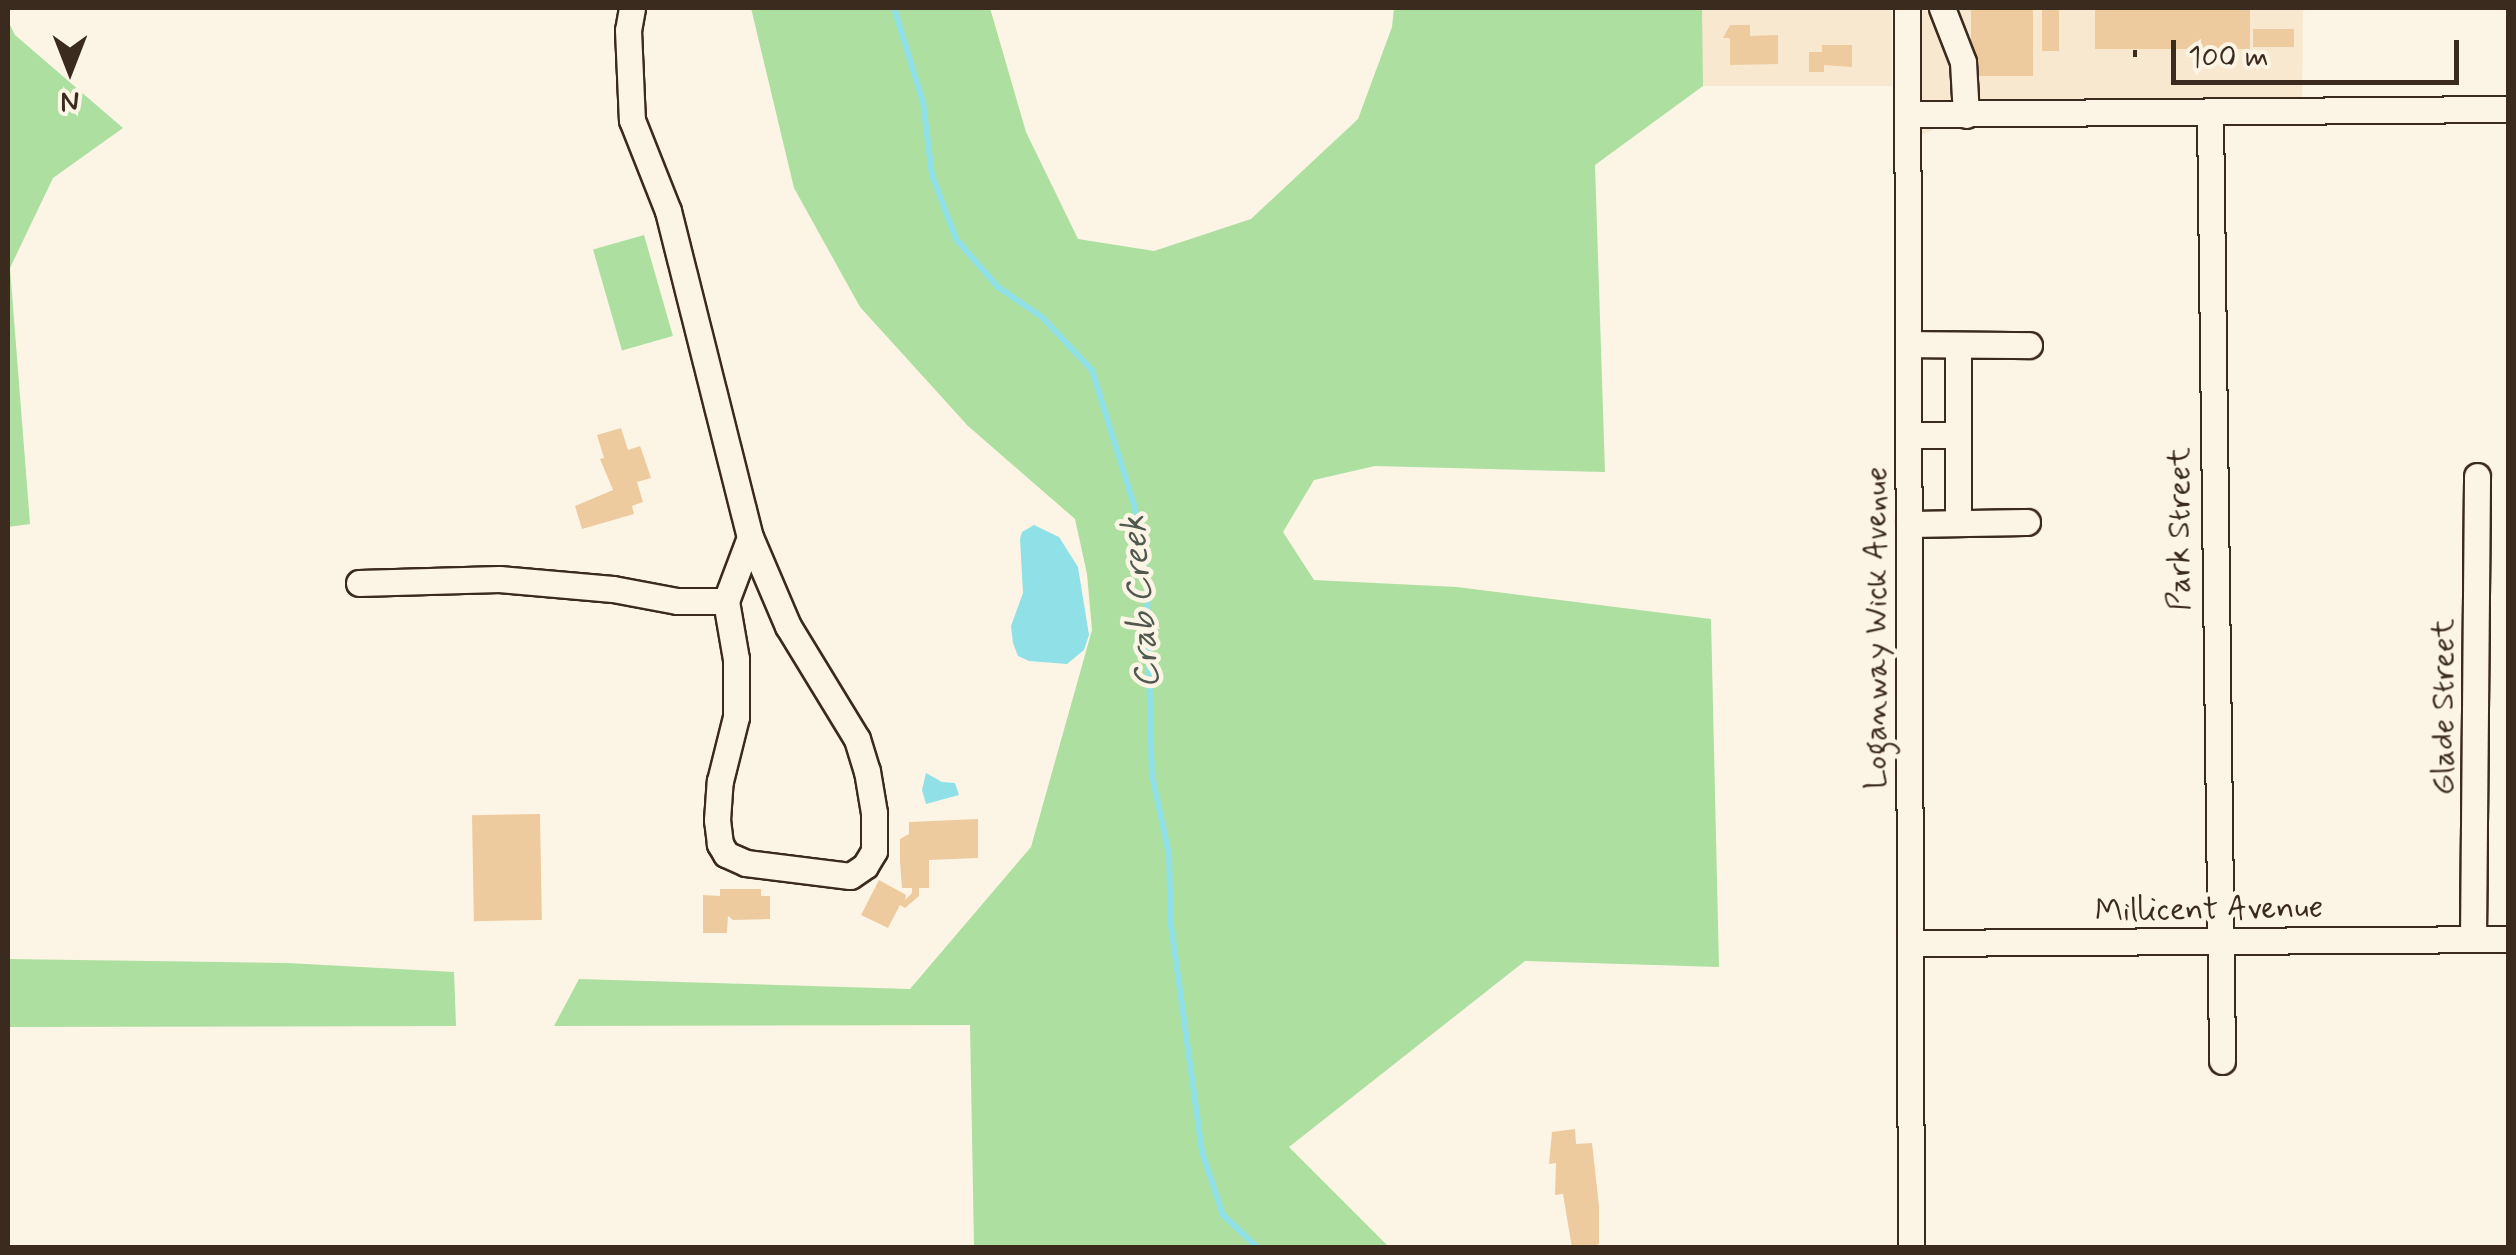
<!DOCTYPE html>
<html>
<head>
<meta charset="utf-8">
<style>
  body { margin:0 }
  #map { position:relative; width:2516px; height:1255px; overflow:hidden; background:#fcf5e5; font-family:Mynerve,sans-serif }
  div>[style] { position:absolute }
  .built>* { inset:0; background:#f8e8d0; transform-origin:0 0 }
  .green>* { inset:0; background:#addfa0; transform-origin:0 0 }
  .water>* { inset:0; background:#8fe0e7 }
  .stream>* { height:6px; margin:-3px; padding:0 3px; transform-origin:3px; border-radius:3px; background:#8fe0e7 }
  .building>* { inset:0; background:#eecb9f; transform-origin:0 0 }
  .path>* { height:4px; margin-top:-2px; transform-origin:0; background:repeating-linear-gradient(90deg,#3b2a1e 0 8px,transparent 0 16px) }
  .roads { filter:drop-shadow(2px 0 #3b2a1e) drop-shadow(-2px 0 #3b2a1e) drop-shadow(0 2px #3b2a1e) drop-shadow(0 -2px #3b2a1e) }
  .minor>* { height:25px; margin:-12.5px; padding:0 12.5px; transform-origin:12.5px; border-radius:12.5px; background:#fcf5e5 }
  span { translate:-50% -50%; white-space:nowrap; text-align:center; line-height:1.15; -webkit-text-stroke:9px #fcf5e5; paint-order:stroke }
  .street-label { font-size:32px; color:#3b2a1e }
  .water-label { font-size:35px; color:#505850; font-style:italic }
  .frame { position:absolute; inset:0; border:10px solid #3b2a1e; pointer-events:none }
  .north { position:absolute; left:20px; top:20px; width:100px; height:100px; -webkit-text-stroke:8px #fcf5e5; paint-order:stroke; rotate:180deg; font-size:28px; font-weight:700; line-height:40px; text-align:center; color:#3b2a1e }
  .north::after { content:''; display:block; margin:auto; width:35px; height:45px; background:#3b2a1e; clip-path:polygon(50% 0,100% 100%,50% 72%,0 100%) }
  .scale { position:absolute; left:2171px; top:40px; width:288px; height:45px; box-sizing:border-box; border:5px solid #3b2a1e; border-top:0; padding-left:12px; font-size:30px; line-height:35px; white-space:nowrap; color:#3b2a1e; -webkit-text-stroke:8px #fcf5e5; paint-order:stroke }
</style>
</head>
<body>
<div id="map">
  <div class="built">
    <i style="left:1702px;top:8px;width:190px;height:78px"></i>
    <i style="clip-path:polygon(1920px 8px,2303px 8px,2302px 122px,1937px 128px,1919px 136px)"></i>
  </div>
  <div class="green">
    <i style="clip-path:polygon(751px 8px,990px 8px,1026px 132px,1078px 239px,1154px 251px,1251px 219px,1358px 119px,1392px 27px,1394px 8px,1702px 8px,1703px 86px,1595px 165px,1605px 472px,1375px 466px,1314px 480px,1283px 532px,1314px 580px,1457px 587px,1711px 619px,1719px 967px,1525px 961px,1289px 1147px,1389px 1247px,974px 1247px,970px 1025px,554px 1026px,579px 979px,910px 989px,1031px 847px,1092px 630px,1087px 574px,1075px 519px,968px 426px,860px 307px,794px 188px)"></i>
    <i style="clip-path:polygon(8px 21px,15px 35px,123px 128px,53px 178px,10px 268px,30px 524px,8px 527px)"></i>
    <i style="left:644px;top:235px;width:105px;height:53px;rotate:74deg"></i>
    <i style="clip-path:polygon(8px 959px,287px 963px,454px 972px,456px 1026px,8px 1027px)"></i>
  </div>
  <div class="water">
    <i style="clip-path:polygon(1034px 525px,1059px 537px,1078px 567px,1089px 635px,1084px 650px,1067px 664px,1029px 661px,1018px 656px,1013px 643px,1011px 626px,1023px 593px,1020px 539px,1022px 532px)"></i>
    <i style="clip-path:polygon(926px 773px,942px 782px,955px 783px,959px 795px,926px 804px,922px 790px)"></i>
  </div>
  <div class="stream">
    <i style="left:894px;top:8px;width:98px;rotate:72.9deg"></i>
    <i style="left:923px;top:102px;width:74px;rotate:83deg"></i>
    <i style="left:932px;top:175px;width:68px;rotate:69.4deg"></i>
    <i style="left:956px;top:239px;width:64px;rotate:48.8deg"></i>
    <i style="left:998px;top:287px;width:53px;rotate:34.3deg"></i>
    <i style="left:1042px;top:317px;width:73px;rotate:46.7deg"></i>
    <i style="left:1092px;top:370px;width:145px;rotate:72.7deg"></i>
    <i style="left:1135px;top:508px;width:81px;rotate:81.5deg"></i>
    <i style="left:1147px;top:588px;width:187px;rotate:88.5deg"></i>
    <i style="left:1152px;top:775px;width:82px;rotate:78deg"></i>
    <i style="left:1169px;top:855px;width:70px;rotate:88.4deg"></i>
    <i style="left:1171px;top:925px;width:229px;rotate:82.2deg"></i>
    <i style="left:1202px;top:1152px;width:66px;rotate:71.6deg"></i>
    <i style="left:1223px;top:1215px;width:48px;rotate:43.3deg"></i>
  </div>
  <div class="building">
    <i style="left:1971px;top:8px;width:62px;height:68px"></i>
    <i style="left:2042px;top:8px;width:17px;height:43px"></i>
    <i style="left:2250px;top:8px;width:41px;height:155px;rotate:90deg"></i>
    <i style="clip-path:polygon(1730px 25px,1750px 25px,1750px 36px,1778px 35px,1778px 64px,1730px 65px,1730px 38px,1723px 38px)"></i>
    <i style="left:2253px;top:29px;width:41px;height:18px"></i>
    <i style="clip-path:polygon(1822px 45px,1852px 45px,1852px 67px,1824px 65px,1824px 72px,1809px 72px,1809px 52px,1822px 52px)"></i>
    <i style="clip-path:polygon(621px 428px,628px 450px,640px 446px,645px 460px,651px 478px,637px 482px,643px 502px,632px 506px,634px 514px,582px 529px,575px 506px,613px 490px,600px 459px,604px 458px,597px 435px)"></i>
    <i style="left:540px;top:814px;width:106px;height:68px;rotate:89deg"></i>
    <i style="clip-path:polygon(978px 819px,978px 858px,929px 860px,929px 888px,919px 888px,919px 896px,905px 908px,900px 905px,888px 928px,861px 915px,879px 880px,906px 895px,905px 900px,912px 893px,912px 888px,902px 888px,900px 861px,900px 839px,909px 834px,909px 822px)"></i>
    <i style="clip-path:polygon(720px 889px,761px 889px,761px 896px,770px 896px,770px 919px,733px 920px,728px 916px,727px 933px,703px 933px,703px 895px,720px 896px)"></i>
    <i style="clip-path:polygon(1575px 1129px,1576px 1144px,1592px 1143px,1599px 1206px,1599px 1244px,1592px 1247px,1572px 1248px,1563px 1194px,1555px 1195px,1556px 1163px,1549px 1164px,1552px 1132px)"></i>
  </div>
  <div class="path">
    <i style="left:2212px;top:49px;width:6px;rotate:90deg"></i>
    <i style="left:2135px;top:50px;width:7px;rotate:90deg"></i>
  </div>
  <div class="roads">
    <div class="minor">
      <i style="left:632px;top:8px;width:22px;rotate:100deg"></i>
      <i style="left:628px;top:30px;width:90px;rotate:87.5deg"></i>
      <i style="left:632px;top:120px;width:98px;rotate:68.4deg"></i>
      <i style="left:668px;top:211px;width:336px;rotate:75.9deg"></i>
      <i style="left:750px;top:537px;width:97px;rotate:66.9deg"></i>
      <i style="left:788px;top:626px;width:132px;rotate:58.6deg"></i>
      <i style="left:857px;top:739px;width:34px;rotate:73deg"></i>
      <i style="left:867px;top:771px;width:43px;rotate:80.5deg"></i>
      <i style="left:874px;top:813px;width:38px;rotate:90deg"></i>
      <i style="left:874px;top:851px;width:17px;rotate:121deg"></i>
      <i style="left:865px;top:866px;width:18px;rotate:146deg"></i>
      <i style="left:850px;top:876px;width:105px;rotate:-172.9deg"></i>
      <i style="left:746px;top:863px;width:22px;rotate:-156deg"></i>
      <i style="left:726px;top:854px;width:12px;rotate:-121deg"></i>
      <i style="left:720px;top:844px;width:24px;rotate:-97deg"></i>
      <i style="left:717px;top:820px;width:39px;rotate:-86deg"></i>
      <i style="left:720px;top:781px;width:66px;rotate:-76deg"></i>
      <i style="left:736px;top:717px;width:58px;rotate:-90deg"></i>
      <i style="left:736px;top:659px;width:59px;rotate:-99.8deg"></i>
      <i style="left:726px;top:601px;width:68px;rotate:-69.4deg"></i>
      <i style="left:1907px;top:8px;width:1240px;rotate:89.82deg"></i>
      <i style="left:1942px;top:8px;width:58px;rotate:68.7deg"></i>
      <i style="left:1963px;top:62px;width:53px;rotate:86.8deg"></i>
      <i style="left:1908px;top:114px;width:600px;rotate:-0.48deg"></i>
      <i style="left:2210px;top:114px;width:947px;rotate:89.27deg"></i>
      <i style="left:1909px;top:344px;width:120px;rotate:0.5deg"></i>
      <i style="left:1958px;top:345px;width:178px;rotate:90deg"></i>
      <i style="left:1909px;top:435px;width:49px"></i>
      <i style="left:1909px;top:524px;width:118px;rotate:-1deg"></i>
      <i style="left:359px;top:583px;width:140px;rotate:-1.6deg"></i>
      <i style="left:499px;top:579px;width:114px;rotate:5deg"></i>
      <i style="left:613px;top:589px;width:65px;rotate:10.6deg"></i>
      <i style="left:677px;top:601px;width:49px"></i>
      <i style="left:2473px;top:939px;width:463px;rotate:-89.5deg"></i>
      <i style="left:1911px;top:943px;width:597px;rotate:-0.38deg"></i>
    </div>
  </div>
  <div class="street-label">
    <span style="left:2180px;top:529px;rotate:-90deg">Park Street</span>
    <span style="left:1877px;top:628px;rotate:-90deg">Loganway Wick Avenue</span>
    <span style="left:2444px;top:707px;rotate:-90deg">Glade Street</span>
    <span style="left:2209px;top:910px;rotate:-1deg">Millicent Avenue</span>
  </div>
  <div class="water-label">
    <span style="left:1141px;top:602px;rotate:-95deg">Crab Creek</span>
  </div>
  <div class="frame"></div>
  <div class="north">N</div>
  <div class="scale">100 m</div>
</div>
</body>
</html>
